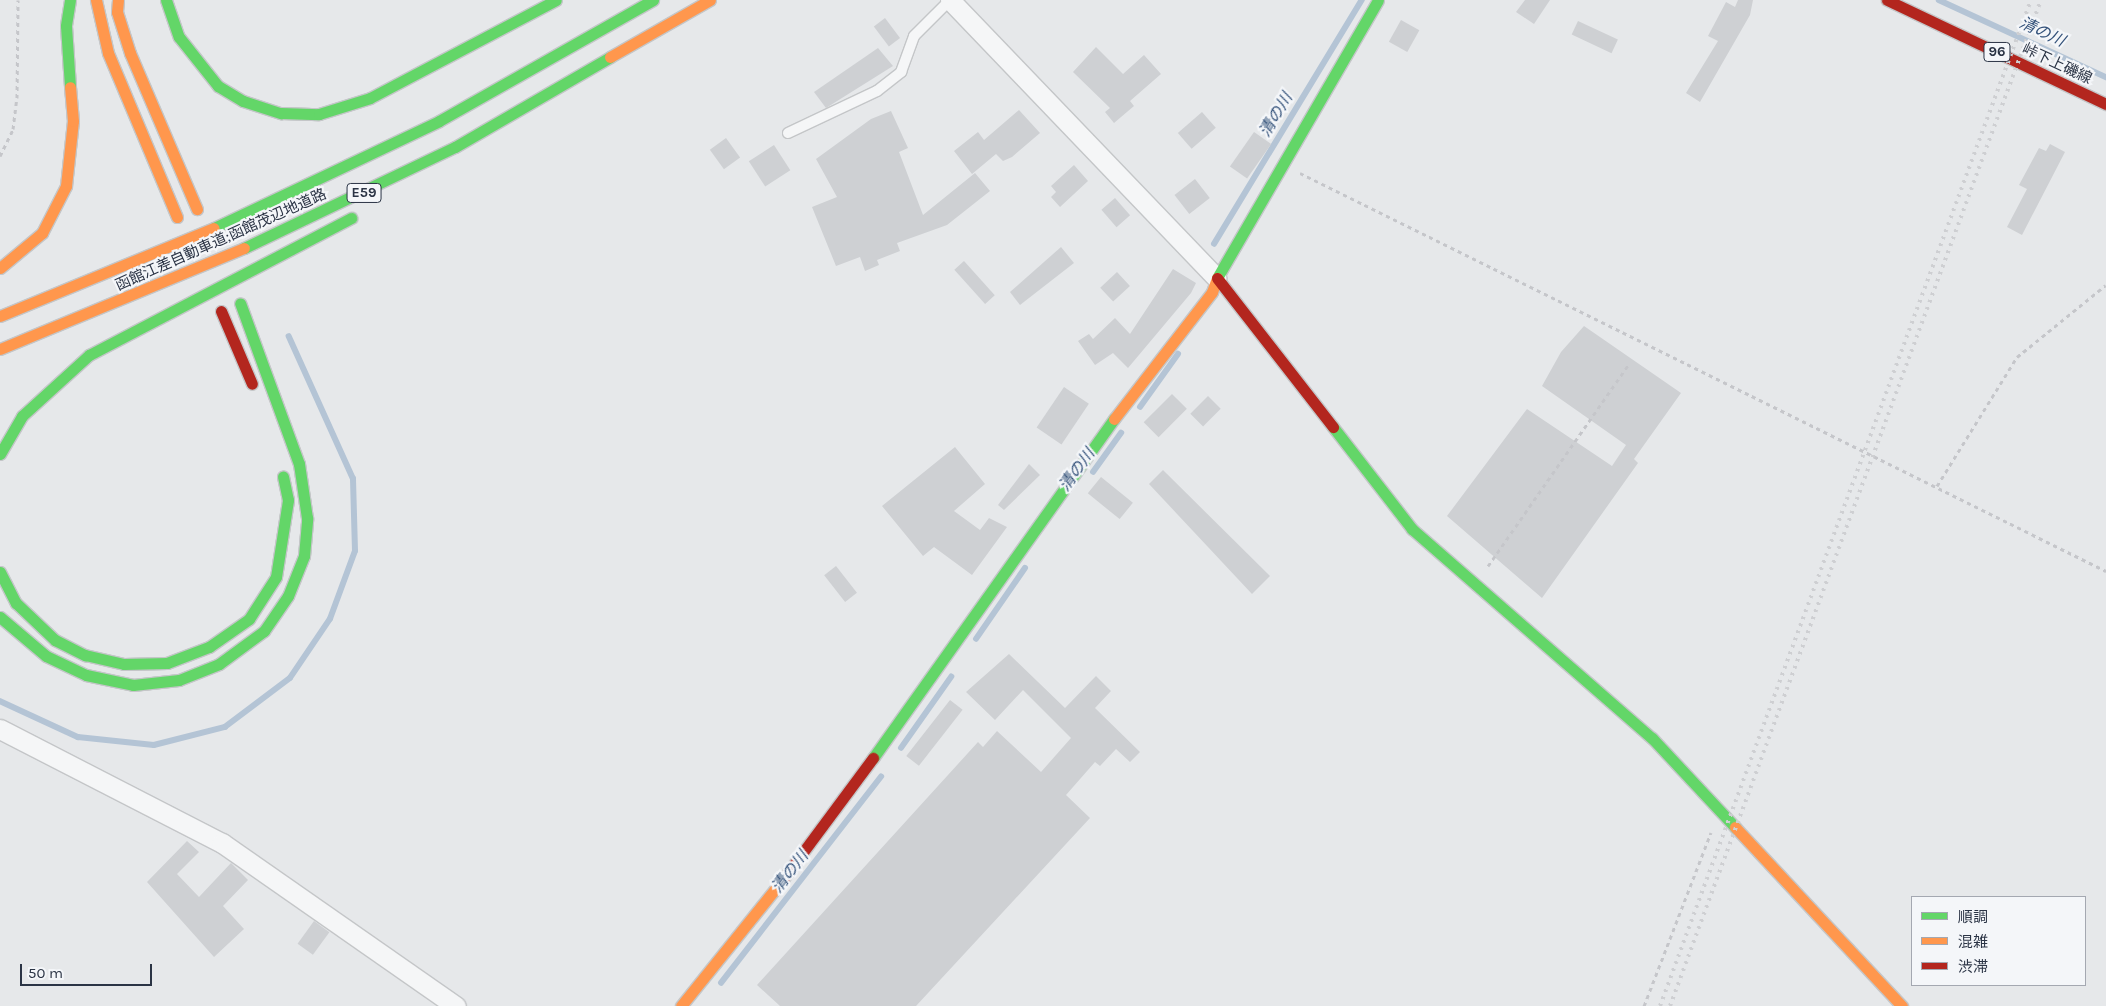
<!DOCTYPE html>
<html>
<head>
<meta charset="utf-8">
<style>
  body { margin:0 }
  #map { position:relative; width:2106px; height:1006px; overflow:hidden; background:#e6e8ea; font-family:Karla,"Noto Sans JP",sans-serif }
  div>[style] { position:absolute }
  .stream>* { height:5.5px; margin:-2.75px; padding:0 2.75px; transform-origin:2.75px; border-radius:2.75px; background:#b4c4d5 }
  .building>* { inset:0; background:#ced0d3; transform-origin:0 0 }
  .path>* { height:3px; margin-top:-1.5px; transform-origin:0; background:repeating-linear-gradient(90deg,#c5c6ca 0 4px,transparent 0 8px) }
  .roads { filter:drop-shadow(1px 0 #c4c6c8) drop-shadow(-1px 0 #c4c6c8) drop-shadow(0 1px #c4c6c8) drop-shadow(0 -1px #c4c6c8) }
  .lane>* { height:10px; margin:-5px; padding:0 5px; transform-origin:5px; border-radius:5px; background:#f5f6f7 }
  .street>* { height:19px; margin:-9.5px; padding:0 9.5px; transform-origin:9.5px; border-radius:9.5px; background:#f5f6f7 }
  .fast>* { height:11px; margin:-5.5px; padding:0 5.5px; transform-origin:5.5px; border-radius:5.5px; background:#63d668 }
  .slow>* { height:11px; margin:-5.5px; padding:0 5.5px; transform-origin:5.5px; border-radius:5.5px; background:#ff974d }
  .jam>* { height:11px; margin:-5.5px; padding:0 5.5px; transform-origin:5.5px; border-radius:5.5px; background:#b3261e }
  .rail>* { height:4px; margin-top:-2px; transform-origin:0; background:repeating-linear-gradient(90deg,#cecfd2 0 2.5px,transparent 0 7.5px) }
  span { translate:-50% -50%; white-space:nowrap; text-align:center; line-height:1.15; -webkit-text-stroke:4.5px #f4f6f9; paint-order:stroke }
  .shield-label span { padding:1px 4px; background:#f4f6f9; border:1px solid; border-radius:4px; -webkit-text-stroke-width:0 }
  .shield-label { font-size:14px; color:#2b3445; font-weight:700 }
  .street-label { font-size:15px; color:#2b3445 }
  .water-label { font-size:16px; color:#34527a; font-style:italic }
  .legend { position:absolute; left:1911px; top:896px; width:175px; height:90px; box-sizing:border-box; background:#f4f6f9; border:1px solid #a4a8b1; margin:0; padding:6px 9px; list-style:none; font-size:15px; color:#2b3445 }
  .legend li { display:flex; align-items:center; gap:10px; height:25px }
  .legend b { width:25px; border:1px solid #a4a8b1 }
  .scale { position:absolute; left:20px; top:964px; width:132px; height:22px; box-sizing:border-box; border:2px solid #2b3445; border-top:0; padding-left:6px; font-size:15px; line-height:18px; white-space:nowrap; color:#2b3445; -webkit-text-stroke:4px #f4f6f9; paint-order:stroke }
</style>
</head>
<body>
<div id="map">
  <div class="stream">
    <i style="left:1939px;top:0;width:184px;rotate:24.8deg"></i>
    <i style="left:1214px;top:244px;width:285px;rotate:-58.8deg"></i>
    <i style="left:1140px;top:407px;width:65px;rotate:-54.4deg"></i>
    <i style="left:1093px;top:472px;width:48px;rotate:-54.3deg"></i>
    <i style="left:976px;top:639px;width:86px;rotate:-55.4deg"></i>
    <i style="left:0;top:701px;width:86px;rotate:24.8deg"></i>
    <i style="left:78px;top:737px;width:76px;rotate:6deg"></i>
    <i style="left:154px;top:745px;width:73px;rotate:-14.2deg"></i>
    <i style="left:225px;top:727px;width:81px;rotate:-37deg"></i>
    <i style="left:290px;top:678px;width:71px;rotate:-55.9deg"></i>
    <i style="left:330px;top:619px;width:72px;rotate:-69.8deg"></i>
    <i style="left:355px;top:551px;width:72px;rotate:-91.6deg"></i>
    <i style="left:353px;top:479px;width:156px;rotate:-114.3deg"></i>
    <i style="left:901px;top:748px;width:87px;rotate:-54.8deg"></i>
    <i style="left:721px;top:983px;width:261px;rotate:-52.2deg"></i>
  </div>
  <div class="building">
    <i style="clip-path:polygon(1525px 0,1550px 0,1534px 24px,1516px 12px)"></i>
    <i style="clip-path:polygon(1738px 0,1753px 0,1750px 15px,1700px 102px,1686px 93px,1718px 41px,1708px 36px,1726px 2px,1735px 7px)"></i>
    <i style="left:885px;top:18px;width:25px;height:14px;rotate:53deg"></i>
    <i style="left:1401px;top:20px;width:21px;height:25px;rotate:29deg"></i>
    <i style="left:1578px;top:21px;width:44px;height:15px;rotate:25deg"></i>
    <i style="clip-path:polygon(1096px 47px,1123px 74px,1144px 55px,1161px 74px,1130px 101px,1134px 106px,1114px 123px,1105px 112px,1110px 108px,1073px 72px)"></i>
    <i style="clip-path:polygon(878px 48px,893px 66px,826px 108px,814px 92px)"></i>
    <i style="clip-path:polygon(1019px 110px,1040px 133px,1012px 157px,1003px 161px,996px 154px,972px 174px,954px 151px,978px 132px,984px 140px)"></i>
    <i style="clip-path:polygon(891px 111px,908px 148px,899px 152px,923px 215px,975px 173px,990px 191px,947px 225px,897px 243px,900px 251px,877px 260px,879px 265px,865px 271px,860px 257px,836px 266px,812px 207px,837px 197px,816px 159px,871px 119px)"></i>
    <i style="left:1202px;top:112px;width:21px;height:32px;rotate:49deg"></i>
    <i style="left:1254px;top:132px;width:21px;height:42px;rotate:35deg"></i>
    <i style="left:726px;top:138px;width:24px;height:20px;rotate:54deg"></i>
    <i style="clip-path:polygon(2050px 144px,2065px 152px,2022px 235px,2007px 227px,2027px 189px,2019px 185px,2039px 148px,2046px 151px)"></i>
    <i style="left:774px;top:145px;width:30px;height:30px;rotate:57deg"></i>
    <i style="clip-path:polygon(1074px 165px,1088px 181px,1060px 207px,1051px 197px,1056px 192px,1051px 186px)"></i>
    <i style="left:1195px;top:179px;width:24px;height:26px;rotate:52deg"></i>
    <i style="left:1115px;top:198px;width:23px;height:18px;rotate:49deg"></i>
    <i style="clip-path:polygon(1061px 247px,1074px 263px,1020px 305px,1010px 292px)"></i>
    <i style="left:964px;top:261px;width:46px;height:13px;rotate:48deg"></i>
    <i style="clip-path:polygon(1173px 269px,1196px 283px,1191px 293px,1128px 368px,1113px 353px,1095px 365px,1078px 341px,1089px 334px,1093px 339px,1115px 318px,1130px 334px)"></i>
    <i style="left:1117px;top:272px;width:19px;height:23px;rotate:47deg"></i>
    <i style="clip-path:polygon(1584px 326px,1681px 393px,1634px 459px,1638px 463px,1542px 598px,1447px 516px,1527px 409px,1612px 466px,1626px 445px,1542px 386px,1561px 352px)"></i>
    <i style="left:1064px;top:387px;width:30px;height:49px;rotate:34deg"></i>
    <i style="left:1172px;top:394px;width:21px;height:40px;rotate:45deg"></i>
    <i style="left:1208px;top:396px;width:18px;height:25px;rotate:45deg"></i>
    <i style="clip-path:polygon(955px 447px,985px 484px,954px 511px,980px 530px,989px 518px,1007px 527px,972px 575px,934px 547px,923px 556px,882px 506px)"></i>
    <i style="clip-path:polygon(1029px 464px,1040px 475px,1004px 510px,998px 505px)"></i>
    <i style="clip-path:polygon(1163px 470px,1270px 576px,1252px 594px,1149px 484px)"></i>
    <i style="left:1101px;top:477px;width:41px;height:21px;rotate:39deg"></i>
    <i style="left:836px;top:566px;width:34px;height:15px;rotate:52deg"></i>
    <i style="clip-path:polygon(1009px 654px,1065px 708px,1096px 676px,1111px 691px,1095px 708px,1140px 752px,1130px 762px,1116px 749px,1100px 766px,1095px 762px,1066px 795px,1090px 818px,916px 1006px,780px 1006px,757px 985px,978px 742px,983px 747px,997px 731px,1041px 772px,1071px 738px,1023px 690px,995px 720px,966px 692px)"></i>
    <i style="left:950px;top:700px;width:16px;height:71px;rotate:38deg"></i>
    <i style="clip-path:polygon(187px 841px,199px 852px,177px 874px,199px 897px,231px 863px,248px 880px,223px 906px,244px 929px,214px 957px,147px 882px)"></i>
    <i style="left:314px;top:921px;width:19px;height:28px;rotate:36deg"></i>
  </div>
  <div class="path">
    <i style="left:0;top:156px;width:30px;rotate:-64deg"></i>
    <i style="left:13px;top:129px;width:31px;rotate:-83deg"></i>
    <i style="left:17px;top:98px;width:98px;rotate:-89.4deg"></i>
    <i style="left:1300px;top:173px;width:899px;rotate:26.28deg"></i>
    <i style="left:1937px;top:486px;width:152px;rotate:-58.2deg"></i>
    <i style="left:2017px;top:357px;width:114px;rotate:-39deg"></i>
    <i style="left:1488px;top:566px;width:246px;rotate:-55.1deg"></i>
    <i style="left:1644px;top:1006px;width:186px;rotate:-68.9deg"></i>
  </div>
  <div class="roads">
    <div class="lane">
      <i style="left:788px;top:133px;width:98px;rotate:-25.3deg"></i>
      <i style="left:877px;top:91px;width:31px;rotate:-38deg"></i>
      <i style="left:901px;top:72px;width:38px;rotate:-70deg"></i>
      <i style="left:914px;top:36px;width:51px;rotate:-45deg"></i>
    </div>
    <div class="street">
      <i style="left:950px;top:0;width:385px;rotate:46.2deg"></i>
      <i style="left:0;top:729px;width:250px;rotate:27.2deg"></i>
      <i style="left:222px;top:843px;width:285px;rotate:34.9deg"></i>
    </div>
    <div class="fast">
      <i style="left:70px;top:0;width:26px;rotate:99deg"></i>
      <i style="left:66px;top:26px;width:61px;rotate:86.2deg"></i>
      <i style="left:166px;top:0;width:39px;rotate:71deg"></i>
      <i style="left:179px;top:37px;width:63px;rotate:51.5deg"></i>
      <i style="left:218px;top:86px;width:29px;rotate:31deg"></i>
      <i style="left:243px;top:101px;width:40px;rotate:18deg"></i>
      <i style="left:281px;top:113px;width:38px;rotate:2deg"></i>
      <i style="left:319px;top:114px;width:53px;rotate:-17.4deg"></i>
      <i style="left:370px;top:98px;width:210px;rotate:-27.8deg"></i>
      <i style="left:214px;top:228px;width:249px;rotate:-25.4deg"></i>
      <i style="left:439px;top:121px;width:246px;rotate:-29.5deg"></i>
      <i style="left:244px;top:248px;width:234px;rotate:-25.6deg"></i>
      <i style="left:455px;top:147px;width:179px;rotate:-30.1deg"></i>
      <i style="left:1217px;top:278px;width:321px;rotate:-59.9deg"></i>
      <i style="left:1333px;top:427px;width:129px;rotate:52.2deg"></i>
      <i style="left:1412px;top:529px;width:318px;rotate:41.1deg"></i>
      <i style="left:1652px;top:738px;width:122px;rotate:47deg"></i>
      <i style="left:0;top:454px;width:44px;rotate:-59.9deg"></i>
      <i style="left:22px;top:416px;width:91px;rotate:-42.3deg"></i>
      <i style="left:89px;top:355px;width:296px;rotate:-27.6deg"></i>
      <i style="left:0;top:572px;width:35px;rotate:63deg"></i>
      <i style="left:16px;top:603px;width:54px;rotate:43.5deg"></i>
      <i style="left:55px;top:640px;width:34px;rotate:27deg"></i>
      <i style="left:85px;top:655px;width:40px;rotate:13deg"></i>
      <i style="left:124px;top:664px;width:43px;rotate:-1.3deg"></i>
      <i style="left:167px;top:663px;width:45px;rotate:-20.9deg"></i>
      <i style="left:209px;top:647px;width:49px;rotate:-35deg"></i>
      <i style="left:249px;top:619px;width:50px;rotate:-57.3deg"></i>
      <i style="left:276px;top:577px;width:78px;rotate:-81.1deg"></i>
      <i style="left:288px;top:500px;width:24px;rotate:-102deg"></i>
      <i style="left:0;top:617px;width:60px;rotate:40.3deg"></i>
      <i style="left:46px;top:656px;width:44px;rotate:25.4deg"></i>
      <i style="left:86px;top:675px;width:48px;rotate:12deg"></i>
      <i style="left:133px;top:685px;width:46px;rotate:-6.2deg"></i>
      <i style="left:179px;top:680px;width:43px;rotate:-21.8deg"></i>
      <i style="left:219px;top:664px;width:56px;rotate:-36.3deg"></i>
      <i style="left:264px;top:631px;width:42px;rotate:-55.6deg"></i>
      <i style="left:288px;top:596px;width:43px;rotate:-68.2deg"></i>
      <i style="left:304px;top:556px;width:38px;rotate:-85deg"></i>
      <i style="left:307px;top:518px;width:55px;rotate:-98.4deg"></i>
      <i style="left:299px;top:464px;width:171px;rotate:-110.1deg"></i>
      <i style="left:873px;top:758px;width:416px;rotate:-54.6deg"></i>
    </div>
    <div class="slow">
      <i style="left:96px;top:0;width:54px;rotate:77.2deg"></i>
      <i style="left:108px;top:53px;width:178px;rotate:67.2deg"></i>
      <i style="left:118px;top:0;width:12px;rotate:95deg"></i>
      <i style="left:117px;top:12px;width:43px;rotate:72.4deg"></i>
      <i style="left:130px;top:53px;width:170px;rotate:66.8deg"></i>
      <i style="left:610px;top:57px;width:115px;rotate:-29.7deg"></i>
      <i style="left:0;top:268px;width:55px;rotate:-39.8deg"></i>
      <i style="left:42px;top:233px;width:53px;rotate:-62.9deg"></i>
      <i style="left:66px;top:186px;width:65px;rotate:-83.9deg"></i>
      <i style="left:73px;top:121px;width:34px;rotate:-95deg"></i>
      <i style="left:0;top:316px;width:231px;rotate:-22.4deg"></i>
      <i style="left:0;top:349px;width:264px;rotate:-22.5deg"></i>
      <i style="left:1114px;top:419px;width:160px;rotate:-52.3deg"></i>
      <i style="left:1212px;top:292px;width:15px;rotate:-70deg"></i>
      <i style="left:1735px;top:827px;width:245px;rotate:47deg"></i>
      <i style="left:681px;top:1006px;width:163px;rotate:-51.2deg"></i>
    </div>
    <div class="jam">
      <i style="left:1887px;top:0;width:242px;rotate:25.4deg"></i>
      <i style="left:1217px;top:278px;width:189px;rotate:52.1deg"></i>
      <i style="left:221px;top:311px;width:79px;rotate:67deg"></i>
      <i style="left:783px;top:879px;width:151px;rotate:-53.4deg"></i>
    </div>
  </div>
  <div class="rail">
    <i style="left:1660px;top:1006px;width:1072px;rotate:-69.76deg"></i>
    <i style="left:1670px;top:1006px;width:1072px;rotate:-69.76deg"></i>
  </div>
  <div class="shield-label">
    <span style="left:1997px;top:52px">96</span>
    <span style="left:364px;top:193px">E59</span>
  </div>
  <div class="street-label">
    <span style="left:2057px;top:64px;rotate:25deg">峠下上磯線</span>
    <span style="left:221px;top:240px;rotate:-24deg">函館江差自動車道;函館茂辺地道路</span>
  </div>
  <div class="water-label">
    <span style="left:2042px;top:32px;rotate:25deg">清の川</span>
    <span style="left:1276px;top:115px;rotate:-59deg">清の川</span>
    <span style="left:1077px;top:470px;rotate:-54deg">清の川</span>
    <span style="left:790px;top:872px;rotate:-52deg">清の川</span>
  </div>
  <ul class="legend">
  <li><b style="height:6px;background:#63d668"></b>順調</li>
  <li><b style="height:6px;background:#ff974d"></b>混雑</li>
  <li><b style="height:6px;background:#b3261e"></b>渋滞</li>
  </ul>
  <div class="scale">50 m</div>
</div>
</body>
</html>
